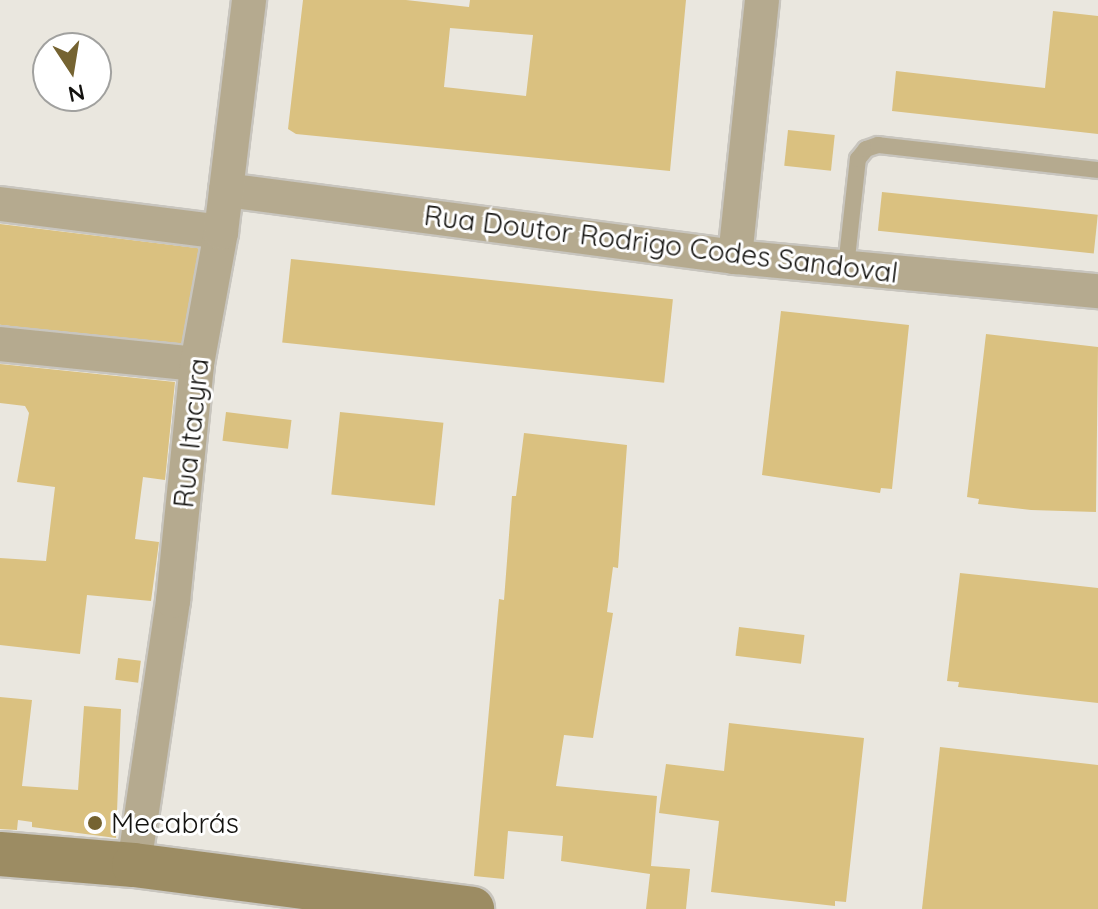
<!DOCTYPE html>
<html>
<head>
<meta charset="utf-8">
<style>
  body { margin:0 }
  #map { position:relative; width:1098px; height:909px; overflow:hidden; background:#eae7df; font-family:Quicksand,sans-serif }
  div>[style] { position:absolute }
  .building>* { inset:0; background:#dac180; transform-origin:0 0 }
  .roads { filter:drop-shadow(2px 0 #c8c5be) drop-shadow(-2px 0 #c8c5be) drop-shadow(0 2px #c8c5be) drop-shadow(0 -2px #c8c5be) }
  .service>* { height:16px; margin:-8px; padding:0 8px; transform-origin:8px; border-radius:8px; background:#b5aa8f }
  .minor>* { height:34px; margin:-17px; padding:0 17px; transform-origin:17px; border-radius:17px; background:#b5aa8f }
  .secondary>* { height:44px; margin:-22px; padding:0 22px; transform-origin:22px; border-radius:22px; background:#9c8c63 }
  .dots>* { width:22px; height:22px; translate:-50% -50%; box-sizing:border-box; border:4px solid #fff; border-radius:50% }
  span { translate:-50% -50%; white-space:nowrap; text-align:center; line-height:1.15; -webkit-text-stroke:6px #fff; paint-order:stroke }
  .street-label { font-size:28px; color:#141310 }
  .poi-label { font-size:28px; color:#141310 }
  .left { translate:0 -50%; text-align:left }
  .north { position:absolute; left:32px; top:32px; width:80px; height:80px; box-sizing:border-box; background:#fff; border:2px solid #a1a19f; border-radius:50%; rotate:168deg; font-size:22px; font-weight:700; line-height:32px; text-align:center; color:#141310 }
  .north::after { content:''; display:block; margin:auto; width:28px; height:36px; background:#756331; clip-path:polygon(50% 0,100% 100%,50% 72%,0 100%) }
</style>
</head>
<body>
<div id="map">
  <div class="building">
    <i style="clip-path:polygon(evenodd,303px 0,406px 0,469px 7px,470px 0,686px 0,670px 171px,296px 134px,288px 129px,303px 0,450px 28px,533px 35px,526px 96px,444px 87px,450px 28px)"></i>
    <i style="clip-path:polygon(1053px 11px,1098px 16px,1098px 134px,892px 111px,896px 71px,1045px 88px)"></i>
    <i style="left:788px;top:130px;width:47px;height:36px;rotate:6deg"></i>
    <i style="left:882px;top:192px;width:217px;height:39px;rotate:6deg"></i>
    <i style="left:0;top:224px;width:200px;height:100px;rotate:7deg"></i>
    <i style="left:291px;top:259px;width:384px;height:84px;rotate:6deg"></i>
    <i style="clip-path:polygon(781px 311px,909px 325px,892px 489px,881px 488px,880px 493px,762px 475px)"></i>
    <i style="clip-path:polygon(986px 334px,1098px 347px,1096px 512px,1031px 510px,978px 504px,979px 499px,967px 497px)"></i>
    <i style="clip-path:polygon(0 364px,175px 382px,165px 480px,143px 477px,135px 539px,159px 542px,151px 601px,87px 595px,80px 654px,0 645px,0 558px,46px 561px,55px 487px,17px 482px,29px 413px,25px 406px,0 403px)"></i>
    <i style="left:226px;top:412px;width:66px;height:29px;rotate:7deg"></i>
    <i style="left:340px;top:412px;width:104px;height:83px;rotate:6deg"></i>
    <i style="clip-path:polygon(524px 433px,627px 445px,618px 568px,613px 567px,607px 612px,613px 613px,593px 738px,564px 735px,556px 786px,657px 796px,651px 866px,690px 869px,686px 909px,646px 909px,650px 874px,561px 861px,563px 836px,508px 831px,504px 879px,474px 876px,499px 599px,504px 600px,512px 496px,516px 496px)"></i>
    <i style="clip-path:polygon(960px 573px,1098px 588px,1098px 703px,958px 687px,959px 682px,947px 681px)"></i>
    <i style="left:739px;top:627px;width:66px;height:29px;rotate:7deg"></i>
    <i style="left:118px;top:658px;width:23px;height:22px;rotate:7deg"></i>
    <i style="clip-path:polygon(0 697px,32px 700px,22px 786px,78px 790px,84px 706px,121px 709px,116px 838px,32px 827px,32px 822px,18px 820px,17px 830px,0 829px)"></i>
    <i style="clip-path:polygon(729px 723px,864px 738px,846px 902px,835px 901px,835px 906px,711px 892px,719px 821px,659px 813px,666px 764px,724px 771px)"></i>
    <i style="clip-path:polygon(940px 747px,1098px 765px,1098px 909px,922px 909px)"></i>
  </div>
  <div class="roads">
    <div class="service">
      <i style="left:846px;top:267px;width:109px;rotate:-83.7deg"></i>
      <i style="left:858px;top:159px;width:13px;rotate:-51deg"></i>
      <i style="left:866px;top:149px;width:13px;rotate:-18deg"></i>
      <i style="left:878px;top:145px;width:221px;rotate:6.5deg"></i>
    </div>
    <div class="minor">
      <i style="left:226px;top:190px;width:513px;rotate:7.5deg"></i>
      <i style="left:735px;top:257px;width:365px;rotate:5.4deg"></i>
      <i style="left:0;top:204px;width:223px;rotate:7.2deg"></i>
      <i style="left:735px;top:257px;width:258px;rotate:-84deg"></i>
      <i style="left:0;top:344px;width:198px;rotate:5.8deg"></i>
      <i style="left:134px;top:865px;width:267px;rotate:-81.6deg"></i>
      <i style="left:173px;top:601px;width:238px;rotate:-84.2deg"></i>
      <i style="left:197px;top:364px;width:134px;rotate:-79.7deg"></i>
      <i style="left:221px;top:232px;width:234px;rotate:-83.1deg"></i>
    </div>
    <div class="secondary">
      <i style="left:0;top:854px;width:134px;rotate:4.7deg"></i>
      <i style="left:134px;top:865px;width:341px;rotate:7.4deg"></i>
    </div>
  </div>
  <div class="dots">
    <i style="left:95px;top:823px;background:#756331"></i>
  </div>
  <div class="street-label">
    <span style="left:661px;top:244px;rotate:7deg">Rua Doutor Rodrigo Codes Sandoval</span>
    <span style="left:191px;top:433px;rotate:-84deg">Rua Itacyra</span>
  </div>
  <div class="poi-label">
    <span class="left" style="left:111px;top:823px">Mecabrás</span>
  </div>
  <div class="north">N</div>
</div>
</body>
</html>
